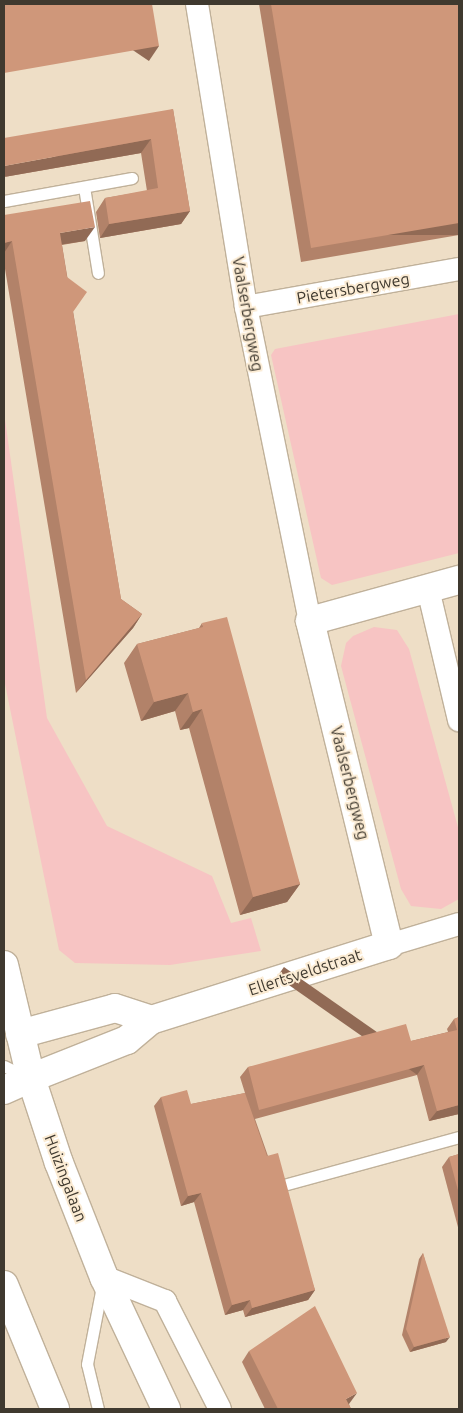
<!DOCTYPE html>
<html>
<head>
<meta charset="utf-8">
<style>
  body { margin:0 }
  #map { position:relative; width:463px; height:1413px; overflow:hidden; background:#eedec6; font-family:Ubuntu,sans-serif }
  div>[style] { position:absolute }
  .green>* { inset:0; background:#f7c4c3 }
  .roads { filter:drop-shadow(1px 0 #c0b19a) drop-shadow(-1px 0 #c0b19a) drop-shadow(0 1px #c0b19a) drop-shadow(0 -1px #c0b19a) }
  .service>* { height:11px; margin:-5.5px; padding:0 5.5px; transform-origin:5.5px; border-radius:5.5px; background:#fff }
  .minor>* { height:22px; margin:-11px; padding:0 11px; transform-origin:11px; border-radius:11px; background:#fff }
  .tertiary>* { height:28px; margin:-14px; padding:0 14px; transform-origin:14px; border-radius:14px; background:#fff }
  .secondary>* { height:28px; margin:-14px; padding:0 14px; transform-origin:14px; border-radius:14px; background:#fff }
  .wall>* { inset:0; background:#b28269 }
  .shaded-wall>* { inset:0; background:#916a55; transform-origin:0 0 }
  .building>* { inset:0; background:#cf977a }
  span { translate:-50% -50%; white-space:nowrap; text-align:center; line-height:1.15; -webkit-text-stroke:4px #fbebd3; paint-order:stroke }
  .street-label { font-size:16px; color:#3f392f }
  .frame { position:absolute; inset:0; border:5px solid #3f392f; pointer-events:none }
</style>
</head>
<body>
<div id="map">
  <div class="green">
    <i style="clip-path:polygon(459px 314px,459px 553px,332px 585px,321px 578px,271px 355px,275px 349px)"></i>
    <i style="clip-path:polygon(4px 412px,47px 718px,107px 826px,212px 876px,231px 923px,251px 918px,261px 951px,170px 965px,75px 963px,59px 950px,4px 679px)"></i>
    <i style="clip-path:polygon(374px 627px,397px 630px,409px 649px,459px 831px,459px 899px,441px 909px,411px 906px,401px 889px,341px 666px,346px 643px,353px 636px)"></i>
  </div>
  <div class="roads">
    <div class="service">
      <i style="left:84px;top:187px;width:87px;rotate:80.8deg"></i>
      <i style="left:4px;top:201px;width:130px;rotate:-10.2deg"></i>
      <i style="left:4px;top:1066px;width:25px;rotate:26deg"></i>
      <i style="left:287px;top:1184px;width:178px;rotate:-15.3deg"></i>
      <i style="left:98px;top:1409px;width:46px;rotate:-103.7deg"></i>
      <i style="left:87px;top:1364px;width:79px;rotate:-79.1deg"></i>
    </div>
    <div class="minor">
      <i style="left:197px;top:4px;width:307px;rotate:80.8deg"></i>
      <i style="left:246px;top:307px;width:320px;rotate:78.5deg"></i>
      <i style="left:246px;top:307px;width:216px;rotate:-10.1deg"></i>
      <i style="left:428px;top:589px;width:135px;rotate:76.7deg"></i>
      <i style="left:389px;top:945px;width:73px;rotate:-16.7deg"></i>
      <i style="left:104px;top:1277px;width:66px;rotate:21.5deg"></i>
      <i style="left:165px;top:1301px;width:121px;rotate:63deg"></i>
    </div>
    <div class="tertiary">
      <i style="left:20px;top:1034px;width:98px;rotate:-15.3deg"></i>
      <i style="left:115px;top:1008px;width:38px;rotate:18deg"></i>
      <i style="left:31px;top:1078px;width:103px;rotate:-21.6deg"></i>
      <i style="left:127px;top:1040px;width:31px;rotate:-40deg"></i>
      <i style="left:151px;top:1020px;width:250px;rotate:-17.5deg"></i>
      <i style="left:389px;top:945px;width:333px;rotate:-103.7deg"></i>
      <i style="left:310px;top:621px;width:155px;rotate:-15.4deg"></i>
    </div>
    <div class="secondary">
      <i style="left:4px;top:965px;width:116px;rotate:76.6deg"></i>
      <i style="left:31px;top:1078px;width:89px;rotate:71.8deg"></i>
      <i style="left:59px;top:1163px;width:123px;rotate:68.5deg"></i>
      <i style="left:104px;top:1277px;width:146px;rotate:64.8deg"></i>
      <i style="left:4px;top:1090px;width:30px;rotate:-24deg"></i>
      <i style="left:4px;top:1285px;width:134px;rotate:67.6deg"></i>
    </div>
  </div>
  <div class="wall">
    <i style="clip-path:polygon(259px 4px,459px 4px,459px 235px,301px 262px)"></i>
    <i style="clip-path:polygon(173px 109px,190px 211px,181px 224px,100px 238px,96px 212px,105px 198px,147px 191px,141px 153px,4px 177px)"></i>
    <i style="clip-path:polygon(4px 215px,85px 241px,62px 245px,121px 599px,142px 614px,133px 628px,76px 693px,4px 263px)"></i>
    <i style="clip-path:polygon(202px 623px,300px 884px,287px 902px,240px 915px,189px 728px,180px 730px,175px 711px,141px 721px,124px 663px,137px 644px,199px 628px)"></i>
    <i style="clip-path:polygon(459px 1017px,459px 1114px,429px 1121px,417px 1075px,255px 1119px,315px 1290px,308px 1300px,245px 1317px,243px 1310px,225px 1315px,194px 1202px,181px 1206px,154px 1106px,161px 1097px,191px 1104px,245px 1093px,240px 1077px,248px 1067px,411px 1041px,448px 1032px,447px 1029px,454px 1019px)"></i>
    <i style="clip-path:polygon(459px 1154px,459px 1231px,442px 1167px,449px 1157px)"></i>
    <i style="clip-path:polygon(423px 1253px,446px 1342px,410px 1352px,402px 1335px,419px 1259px)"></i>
    <i style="clip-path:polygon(249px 1351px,349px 1404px,351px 1409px,265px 1409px,242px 1362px)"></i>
  </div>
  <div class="shaded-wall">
    <i style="left:159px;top:46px;width:18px;height:157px;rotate:124deg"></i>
    <i style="clip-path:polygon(151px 139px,141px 153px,4px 177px,4px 166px)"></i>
    <i style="clip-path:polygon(190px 211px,181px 224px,100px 238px,109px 224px)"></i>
    <i style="left:459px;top:223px;width:12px;height:150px;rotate:90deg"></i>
    <i style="clip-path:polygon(95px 227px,85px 241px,51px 246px,60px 233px)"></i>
    <i style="clip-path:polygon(12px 241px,4px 253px,4px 243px)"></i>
    <i style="clip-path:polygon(142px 614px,133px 628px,76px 693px,86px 680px)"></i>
    <i style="clip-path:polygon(188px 693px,175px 711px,141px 721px,154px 702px)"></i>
    <i style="clip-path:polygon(202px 709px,189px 728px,180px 730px,193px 712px)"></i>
    <i style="clip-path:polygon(300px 884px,287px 902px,240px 915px,253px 897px)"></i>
    <i style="left:424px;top:1065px;width:12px;height:171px;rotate:125deg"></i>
    <i style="clip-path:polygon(459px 1105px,459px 1114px,429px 1121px,437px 1111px)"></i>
    <i style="clip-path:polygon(201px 1193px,194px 1202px,181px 1206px,188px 1196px)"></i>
    <i style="clip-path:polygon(315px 1290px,308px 1300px,245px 1317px,252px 1308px)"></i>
    <i style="clip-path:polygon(250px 1300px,243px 1310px,225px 1315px,232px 1305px)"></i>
    <i style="clip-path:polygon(450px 1337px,446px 1342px,410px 1352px,414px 1347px)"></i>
    <i style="clip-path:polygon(357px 1393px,349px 1404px,339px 1409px,346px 1399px)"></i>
  </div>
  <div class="building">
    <i style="clip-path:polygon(4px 4px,152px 4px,159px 46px,4px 73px)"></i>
    <i style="clip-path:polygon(271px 4px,459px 4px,459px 223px,311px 248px)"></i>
    <i style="clip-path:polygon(173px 109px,190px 211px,109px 224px,105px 198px,158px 188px,151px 139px,4px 166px,4px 138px)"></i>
    <i style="clip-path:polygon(90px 201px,95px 227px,60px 233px,67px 277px,87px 292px,73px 312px,121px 599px,142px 614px,86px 680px,12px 241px,4px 243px,4px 215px)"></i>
    <i style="clip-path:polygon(227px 617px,300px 884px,253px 897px,202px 709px,193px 712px,188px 693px,154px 702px,137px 644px,203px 627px,202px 623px)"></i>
    <i style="clip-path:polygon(459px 1017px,459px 1105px,437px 1111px,424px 1065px,259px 1110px,248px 1067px,406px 1024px,411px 1041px,457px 1030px,454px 1019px)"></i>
    <i style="clip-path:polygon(187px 1090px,191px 1104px,245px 1093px,267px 1156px,278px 1153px,315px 1290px,252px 1308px,250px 1300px,232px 1305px,201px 1193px,188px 1196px,161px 1097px)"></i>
    <i style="clip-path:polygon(459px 1154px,459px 1194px,449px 1157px)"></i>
    <i style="clip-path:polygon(423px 1253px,450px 1337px,414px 1347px,406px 1329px)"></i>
    <i style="clip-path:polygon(315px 1306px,357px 1393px,346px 1399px,351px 1409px,278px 1409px,249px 1351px)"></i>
  </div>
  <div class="street-label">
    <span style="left:353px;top:288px;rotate:-10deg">Pietersbergweg</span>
    <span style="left:248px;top:314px;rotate:80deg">Vaalserbergweg</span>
    <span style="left:350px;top:783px;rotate:76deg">Vaalserbergweg</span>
    <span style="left:305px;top:972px;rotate:-18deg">Ellertsveldstraat</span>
    <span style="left:66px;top:1178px;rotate:69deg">Huizingalaan</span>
  </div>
  <div class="frame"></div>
</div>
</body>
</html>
